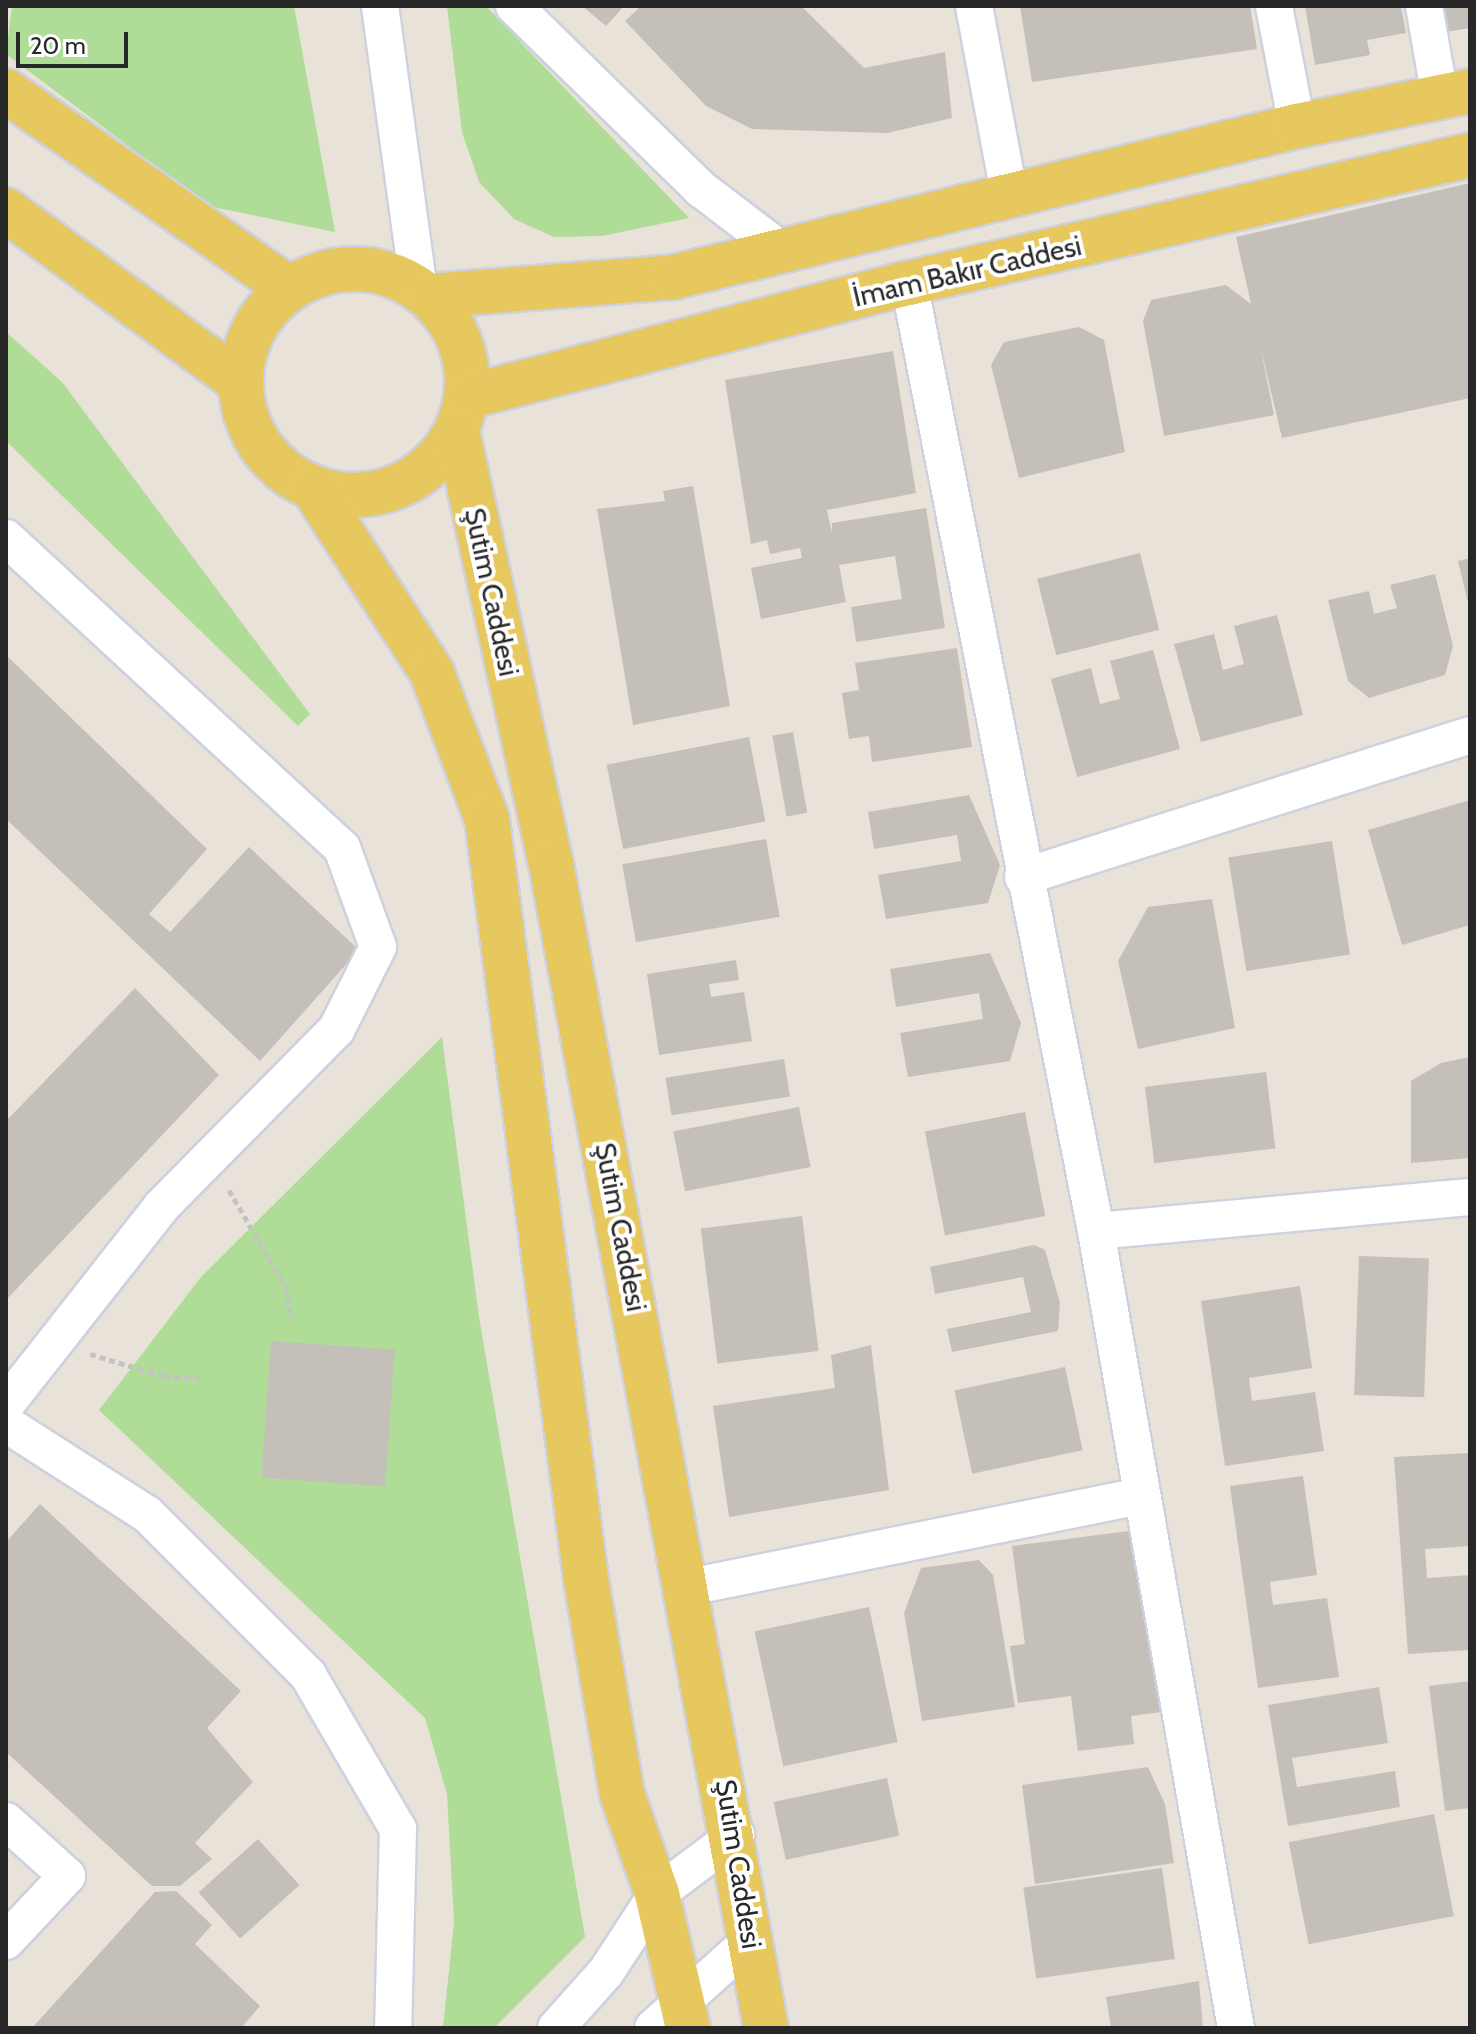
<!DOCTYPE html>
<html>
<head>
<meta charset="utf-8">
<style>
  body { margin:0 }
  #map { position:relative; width:1476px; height:2034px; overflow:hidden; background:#e9e2d9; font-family:Cabin,sans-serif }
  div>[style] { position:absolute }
  .green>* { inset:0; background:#afdd97 }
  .building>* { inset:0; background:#c4bfb9; transform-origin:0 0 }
  .path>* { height:5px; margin-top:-2.5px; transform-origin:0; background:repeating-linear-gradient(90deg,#c3c3c3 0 6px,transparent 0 10px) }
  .roads { filter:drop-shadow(2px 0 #ced1df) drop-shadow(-2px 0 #ced1df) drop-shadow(0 2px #ced1df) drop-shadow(0 -2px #ced1df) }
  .minor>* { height:36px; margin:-18px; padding:0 18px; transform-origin:18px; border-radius:18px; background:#fff }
  .major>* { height:44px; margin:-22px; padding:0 22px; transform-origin:22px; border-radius:22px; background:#e7c85f }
  .major>.ring { margin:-22px; padding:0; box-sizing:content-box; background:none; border:44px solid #e7c85f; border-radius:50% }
  span { translate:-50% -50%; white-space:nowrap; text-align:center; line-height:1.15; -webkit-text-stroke:8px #fff; paint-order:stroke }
  .street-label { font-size:28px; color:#272727 }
  .frame { position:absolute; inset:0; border:8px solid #272727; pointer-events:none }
  .scale { position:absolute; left:16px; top:32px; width:112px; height:36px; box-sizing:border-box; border:4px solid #272727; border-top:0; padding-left:10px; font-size:24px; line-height:28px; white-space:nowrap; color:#272727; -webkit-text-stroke:6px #fff; paint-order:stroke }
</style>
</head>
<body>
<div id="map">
  <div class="green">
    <i style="clip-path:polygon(12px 6px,294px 6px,335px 232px,208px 206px,6px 54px)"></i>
    <i style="clip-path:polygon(447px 6px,486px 6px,689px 218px,602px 236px,554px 237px,514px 219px,479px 182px,462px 132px)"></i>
    <i style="clip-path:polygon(6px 332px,62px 382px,310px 714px,298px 726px,6px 441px)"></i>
    <i style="clip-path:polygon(442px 1037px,479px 1317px,585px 1937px,494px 2028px,443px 2028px,454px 1922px,447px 1794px,425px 1718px,99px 1410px,201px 1277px)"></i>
  </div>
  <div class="building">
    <i style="clip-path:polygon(582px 6px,624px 6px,606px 26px)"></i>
    <i style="clip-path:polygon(641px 6px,801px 6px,864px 68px,945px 52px,952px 118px,887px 133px,752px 129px,706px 106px,625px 21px)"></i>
    <i style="clip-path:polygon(1020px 6px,1250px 6px,1257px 49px,1032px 82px)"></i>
    <i style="clip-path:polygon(1305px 6px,1401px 7px,1406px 33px,1367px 40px,1370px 55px,1315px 65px)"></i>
    <i style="clip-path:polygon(1436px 6px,1470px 6px,1470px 28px,1440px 33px)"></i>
    <i style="clip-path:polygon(1470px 183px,1470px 398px,1282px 438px,1260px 345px,1274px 415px,1164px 436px,1143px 321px,1151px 300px,1226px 285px,1251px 304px,1236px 237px)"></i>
    <i style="clip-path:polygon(1079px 327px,1104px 340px,1125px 452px,1019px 478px,991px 365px,1004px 342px)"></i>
    <i style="clip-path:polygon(893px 351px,916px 493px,827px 510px,832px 533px,832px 523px,926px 508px,945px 628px,856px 642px,851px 607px,902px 599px,895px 556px,839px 565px,846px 602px,761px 619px,751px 568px,802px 558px,800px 548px,770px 554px,767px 540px,751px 544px,725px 380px)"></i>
    <i style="clip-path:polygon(693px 486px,730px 706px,633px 725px,597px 509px,665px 501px,663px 491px)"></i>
    <i style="left:1140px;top:553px;width:79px;height:106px;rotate:76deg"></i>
    <i style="clip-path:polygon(1470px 558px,1470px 607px,1469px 607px,1458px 561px)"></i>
    <i style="clip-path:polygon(1435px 574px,1453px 646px,1445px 675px,1369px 698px,1348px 681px,1328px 600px,1369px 591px,1374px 614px,1397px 608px,1390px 585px)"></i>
    <i style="clip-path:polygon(1277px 615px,1303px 715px,1201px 742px,1174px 644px,1214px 634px,1223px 670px,1244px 664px,1234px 626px)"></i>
    <i style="clip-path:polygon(957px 648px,972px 747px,872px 762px,869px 736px,849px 739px,842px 693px,859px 690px,855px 663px)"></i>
    <i style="clip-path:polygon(1153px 650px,1180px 749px,1077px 777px,1051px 679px,1091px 668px,1100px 704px,1120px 699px,1110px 661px)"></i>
    <i style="clip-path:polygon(6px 655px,207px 849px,149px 914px,170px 932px,249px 847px,359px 950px,260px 1061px,6px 819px)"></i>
    <i style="left:793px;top:732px;width:82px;height:21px;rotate:80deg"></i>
    <i style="left:749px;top:737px;width:86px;height:145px;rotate:79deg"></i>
    <i style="clip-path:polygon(969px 795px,1000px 865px,988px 903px,886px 919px,878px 875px,961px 861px,957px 835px,874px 849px,868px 812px)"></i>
    <i style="clip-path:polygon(1470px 800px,1470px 925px,1402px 945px,1368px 830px)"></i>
    <i style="left:766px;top:839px;width:79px;height:146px;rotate:80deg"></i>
    <i style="left:1332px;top:841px;width:115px;height:105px;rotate:81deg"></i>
    <i style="clip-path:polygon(1212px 899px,1235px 1028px,1138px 1049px,1118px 961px,1148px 907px)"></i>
    <i style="clip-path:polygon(990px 953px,1021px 1023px,1010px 1061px,908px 1077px,900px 1033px,983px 1019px,979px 993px,896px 1007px,890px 969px)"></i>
    <i style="clip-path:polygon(736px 960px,739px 980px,709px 984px,711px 997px,744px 992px,752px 1041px,659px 1055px,647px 974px)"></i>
    <i style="clip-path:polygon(135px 988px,219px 1075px,6px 1300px,6px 1121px)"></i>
    <i style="clip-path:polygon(1470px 1057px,1470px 1158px,1411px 1163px,1411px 1081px,1441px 1063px)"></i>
    <i style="left:784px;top:1059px;width:38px;height:120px;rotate:81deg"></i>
    <i style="left:1266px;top:1072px;width:77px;height:122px;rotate:83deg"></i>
    <i style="left:799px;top:1107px;width:61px;height:128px;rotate:79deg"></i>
    <i style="left:1025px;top:1112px;width:106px;height:102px;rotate:79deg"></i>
    <i style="left:802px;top:1216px;width:136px;height:102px;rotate:83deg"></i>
    <i style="clip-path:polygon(1034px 1245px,1045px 1250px,1060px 1303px,1058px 1331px,952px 1352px,947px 1329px,1031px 1312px,1023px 1277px,935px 1294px,930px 1267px)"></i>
    <i style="left:1359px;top:1256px;width:70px;height:139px;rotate:2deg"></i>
    <i style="clip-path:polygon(1300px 1286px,1312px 1368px,1249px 1378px,1252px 1401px,1315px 1392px,1324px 1451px,1225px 1466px,1201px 1301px)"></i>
    <i style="left:271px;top:1341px;width:124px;height:137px;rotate:4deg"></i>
    <i style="clip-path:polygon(871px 1345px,889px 1490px,729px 1517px,713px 1406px,835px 1388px,831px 1355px)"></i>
    <i style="left:1065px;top:1367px;width:85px;height:113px;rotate:78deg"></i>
    <i style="clip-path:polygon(1469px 1453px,1470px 1546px,1425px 1549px,1427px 1578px,1470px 1575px,1470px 1650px,1408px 1654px,1394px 1457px)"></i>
    <i style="clip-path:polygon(1303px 1476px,1317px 1575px,1270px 1582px,1273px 1605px,1327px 1598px,1339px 1677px,1258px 1688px,1230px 1486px)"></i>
    <i style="clip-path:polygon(40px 1504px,241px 1691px,207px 1728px,253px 1782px,195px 1843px,212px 1859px,180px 1886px,152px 1886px,6px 1752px,6px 1542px)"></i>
    <i style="clip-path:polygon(1137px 1530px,1161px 1712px,1131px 1716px,1134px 1744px,1078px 1751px,1071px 1696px,1018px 1703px,1010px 1646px,1025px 1644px,1012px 1546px)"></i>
    <i style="clip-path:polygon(979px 1560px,993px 1575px,1015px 1707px,922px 1721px,904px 1613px,921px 1568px)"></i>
    <i style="left:869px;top:1607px;width:138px;height:117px;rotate:78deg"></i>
    <i style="clip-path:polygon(1470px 1681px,1470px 1808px,1445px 1811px,1429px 1686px)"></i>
    <i style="clip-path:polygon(1379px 1687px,1388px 1743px,1292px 1758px,1297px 1787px,1395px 1771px,1400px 1807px,1288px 1826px,1268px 1705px)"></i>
    <i style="clip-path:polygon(1148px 1767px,1165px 1804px,1174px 1863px,1035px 1884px,1022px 1785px)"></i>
    <i style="left:887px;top:1778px;width:59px;height:116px;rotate:78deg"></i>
    <i style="left:1434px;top:1814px;width:104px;height:148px;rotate:79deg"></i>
    <i style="left:258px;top:1839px;width:62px;height:80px;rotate:48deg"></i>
    <i style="left:1162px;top:1868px;width:92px;height:140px;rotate:82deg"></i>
    <i style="clip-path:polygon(176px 1891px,212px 1925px,195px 1944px,260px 2006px,241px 2028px,32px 2028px,155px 1892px)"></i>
    <i style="clip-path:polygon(1199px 1981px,1203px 2028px,1111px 2028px,1106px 1997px)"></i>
  </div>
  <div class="path">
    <i style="left:229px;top:1190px;width:113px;rotate:59.8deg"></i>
    <i style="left:286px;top:1288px;width:31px;rotate:81deg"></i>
    <i style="left:90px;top:1354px;width:77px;rotate:16.6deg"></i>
    <i style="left:164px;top:1376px;width:40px;rotate:4.3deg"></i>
  </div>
  <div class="roads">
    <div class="minor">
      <i style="left:380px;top:6px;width:286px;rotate:82.2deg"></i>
      <i style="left:514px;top:6px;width:262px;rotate:44.4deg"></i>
      <i style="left:701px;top:189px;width:101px;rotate:37.3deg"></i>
      <i style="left:974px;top:6px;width:190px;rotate:79.4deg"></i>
      <i style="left:1274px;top:6px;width:122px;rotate:79.1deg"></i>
      <i style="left:1424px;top:6px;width:92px;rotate:80deg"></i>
      <i style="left:909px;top:283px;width:966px;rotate:78.84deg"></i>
      <i style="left:1096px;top:1231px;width:809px;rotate:80.04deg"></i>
      <i style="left:6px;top:538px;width:457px;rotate:42.7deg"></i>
      <i style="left:342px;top:848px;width:105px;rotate:70deg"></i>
      <i style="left:378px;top:947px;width:93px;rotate:116.8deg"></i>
      <i style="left:336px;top:1030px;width:247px;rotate:134.7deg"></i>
      <i style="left:162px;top:1206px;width:252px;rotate:128.2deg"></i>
      <i style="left:1023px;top:877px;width:469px;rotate:-17.6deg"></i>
      <i style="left:1096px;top:1231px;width:376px;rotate:-5.2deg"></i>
      <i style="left:6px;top:1424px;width:167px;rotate:32.6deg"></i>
      <i style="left:147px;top:1514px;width:228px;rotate:45deg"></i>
      <i style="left:308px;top:1675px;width:178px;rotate:59.7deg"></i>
      <i style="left:398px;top:1829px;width:199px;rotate:91.4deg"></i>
      <i style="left:689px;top:1587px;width:462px;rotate:-11.4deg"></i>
      <i style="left:6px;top:1821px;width:82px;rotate:42deg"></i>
      <i style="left:67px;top:1876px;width:89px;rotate:133.2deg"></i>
      <i style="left:556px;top:2028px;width:75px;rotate:-48.2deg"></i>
      <i style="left:606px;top:1972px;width:93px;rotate:-56.8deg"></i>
      <i style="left:657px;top:1894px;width:99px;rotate:-36.8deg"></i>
      <i style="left:653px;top:2028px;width:132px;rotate:-41.9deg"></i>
    </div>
    <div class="major">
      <i style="left:6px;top:91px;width:344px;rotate:34.9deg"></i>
      <i style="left:6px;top:210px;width:290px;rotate:36.3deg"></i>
      <i class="ring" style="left:241px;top:269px;width:182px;height:182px"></i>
      <i style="left:429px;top:296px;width:246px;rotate:-4.4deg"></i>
      <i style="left:674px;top:277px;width:641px;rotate:-13.62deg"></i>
      <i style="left:1297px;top:126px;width:177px;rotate:-11.4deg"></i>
      <i style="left:467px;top:397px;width:456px;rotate:-14.5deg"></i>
      <i style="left:909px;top:283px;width:575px;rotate:-12.85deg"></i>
      <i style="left:457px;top:430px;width:443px;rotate:77.8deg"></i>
      <i style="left:551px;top:863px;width:1185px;rotate:79.54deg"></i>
      <i style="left:313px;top:488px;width:220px;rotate:57.2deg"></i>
      <i style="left:432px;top:673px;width:156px;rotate:69.4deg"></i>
      <i style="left:487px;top:819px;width:766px;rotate:82.58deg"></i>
      <i style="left:586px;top:1579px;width:218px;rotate:80.5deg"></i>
      <i style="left:622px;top:1794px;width:106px;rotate:70.7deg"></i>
      <i style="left:657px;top:1894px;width:138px;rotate:77deg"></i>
    </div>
  </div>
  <div class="street-label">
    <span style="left:967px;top:271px;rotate:-13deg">İmam Bakır Caddesi</span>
    <span style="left:492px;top:592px;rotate:78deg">Şutim Caddesi</span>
    <span style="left:621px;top:1227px;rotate:79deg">Şutim Caddesi</span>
    <span style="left:739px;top:1864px;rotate:81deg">Şutim Caddesi</span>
  </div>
  <div class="frame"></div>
  <div class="scale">20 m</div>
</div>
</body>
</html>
